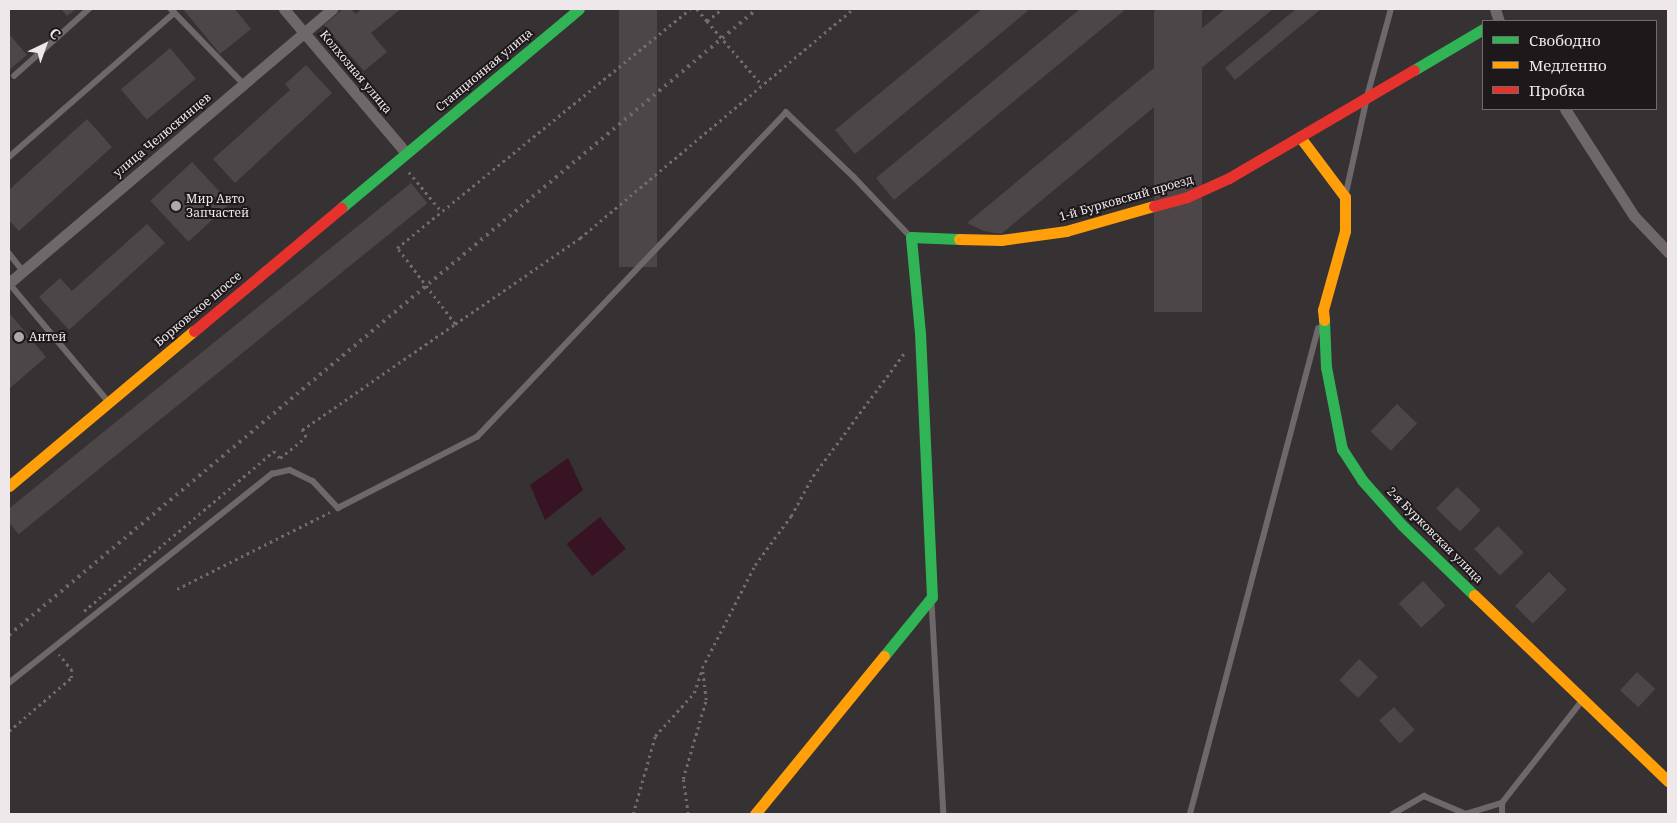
<!DOCTYPE html>
<html>
<head>
<meta charset="utf-8">
<style>
  body { margin:0 }
  #map { position:relative; width:1677px; height:823px; overflow:hidden; background:#363133; font-family:"Noto Serif",serif }
  div>[style] { position:absolute }
  .water>* { inset:0; background:#381324; transform-origin:0 0 }
  .building>* { inset:0; background:#4c4648; transform-origin:0 0 }
  .path>* { height:2.5px; margin-top:-1.25px; transform-origin:0; background:repeating-linear-gradient(90deg,#726c6e 0 2.5px,transparent 0 6.5px) }
  .lane>* { height:5.5px; margin:-2.75px; padding:0 2.75px; transform-origin:2.75px; border-radius:2.75px; background:#6f686a }
  .street>* { height:11px; margin:-5.5px; padding:0 5.5px; transform-origin:5.5px; border-radius:5.5px; background:#6f686a }
  .fast>* { height:11px; margin:-5.5px; padding:0 5.5px; transform-origin:5.5px; border-radius:5.5px; background:#30b455 }
  .slow>* { height:11px; margin:-5.5px; padding:0 5.5px; transform-origin:5.5px; border-radius:5.5px; background:#ff9f0a }
  .jam>* { height:11px; margin:-5.5px; padding:0 5.5px; transform-origin:5.5px; border-radius:5.5px; background:#e5322d }
  .rail>* { height:4px; margin-top:-2px; transform-origin:0; background:repeating-linear-gradient(90deg,#6d686a 0 2.5px,transparent 0 7.5px) }
  .dots>* { width:14px; height:14px; translate:-50% -50%; box-sizing:border-box; border:2px solid #1d181a; border-radius:50% }
  span { translate:-50% -50%; white-space:nowrap; text-align:center; line-height:1.15; -webkit-text-stroke:4px #1d181a; paint-order:stroke }
  .street-label { font-size:12px; color:#eee8ea }
  .poi-label { font-size:12px; color:#eee8ea }
  .left { translate:0 -50%; text-align:left }
  .frame { position:absolute; inset:0; border:10px solid #eee8ea; pointer-events:none }
  .legend { position:absolute; left:1482px; top:20px; width:175px; height:90px; box-sizing:border-box; background:#1d181a; border:1px solid #716b6d; margin:0; padding:6px 9px; list-style:none; font-size:15px; color:#eee8ea }
  .legend li { display:flex; align-items:center; gap:10px; height:25px }
  .legend b { width:25px; border:1px solid #716b6d }
  .north { position:absolute; left:20px; top:20px; width:50px; height:50px; -webkit-text-stroke:4px #1d181a; paint-order:stroke; rotate:42deg; font-size:14px; font-weight:700; line-height:20px; text-align:center; color:#eee8ea }
  .north::after { content:''; display:block; margin:auto; width:18px; height:22px; background:#eee8ea; clip-path:polygon(50% 0,100% 100%,50% 72%,0 100%) }
</style>
</head>
<body>
<div id="map">
  <div class="water">
    <i style="clip-path:polygon(568px 458px,583px 490px,545px 520px,530px 485px)"></i>
    <i style="left:600px;top:517px;width:41px;height:43px;rotate:51deg"></i>
  </div>
  <div class="building">
    <i style="clip-path:polygon(61px 9px,76px 9px,67px 16px)"></i>
    <i style="clip-path:polygon(183px 9px,235px 9px,251px 29px,220px 54px)"></i>
    <i style="clip-path:polygon(343px 9px,351px 9px,356px 14px,362px 9px,401px 9px,371px 33px,387px 52px,364px 71px,324px 25px)"></i>
    <i style="left:619px;top:9px;width:38px;height:258px"></i>
    <i style="clip-path:polygon(982px 9px,1030px 9px,855px 154px,835px 130px)"></i>
    <i style="clip-path:polygon(1080px 9px,1126px 9px,894px 200px,876px 178px)"></i>
    <i style="left:1154px;top:9px;width:48px;height:303px"></i>
    <i style="clip-path:polygon(1225px 9px,1273px 9px,1001px 234px,984px 231px,967px 223px)"></i>
    <i style="clip-path:polygon(1296px 9px,1321px 9px,1235px 80px,1225px 68px)"></i>
    <i style="clip-path:polygon(9px 34px,27px 55px,9px 70px)"></i>
    <i style="left:170px;top:48px;width:40px;height:64px;rotate:50deg"></i>
    <i style="clip-path:polygon(306px 65px,332px 93px,235px 183px,213px 159px,290px 90px,285px 84px)"></i>
    <i style="clip-path:polygon(87px 119px,112px 147px,19px 231px,9px 220px,9px 190px)"></i>
    <i style="left:192px;top:162px;width:56px;height:57px;rotate:47deg"></i>
    <i style="left:411px;top:183px;width:26px;height:526px;rotate:51deg"></i>
    <i style="clip-path:polygon(147px 224px,165px 243px,69px 330px,39px 297px,60px 278px,72px 291px)"></i>
    <i style="clip-path:polygon(11px 315px,46px 357px,9px 389px,9px 317px)"></i>
    <i style="left:1397px;top:404px;width:28px;height:38px;rotate:44deg"></i>
    <i style="left:1457px;top:487px;width:33px;height:30px;rotate:44deg"></i>
    <i style="left:1498px;top:526px;width:37px;height:33px;rotate:46deg"></i>
    <i style="left:1549px;top:572px;width:25px;height:48px;rotate:45deg"></i>
    <i style="left:1423px;top:581px;width:33px;height:33px;rotate:47deg"></i>
    <i style="left:1359px;top:659px;width:26px;height:29px;rotate:43deg"></i>
    <i style="left:1637px;top:672px;width:25px;height:25px;rotate:43deg"></i>
    <i style="left:1394px;top:707px;width:31px;height:20px;rotate:48deg"></i>
  </div>
  <div class="path">
    <i style="left:697px;top:9px;width:16px;rotate:50deg"></i>
    <i style="left:707px;top:21px;width:19px;rotate:-39deg"></i>
    <i style="left:707px;top:21px;width:84px;rotate:49.3deg"></i>
    <i style="left:409px;top:172px;width:52px;rotate:50.5deg"></i>
    <i style="left:455px;top:324px;width:152px;rotate:-34.5deg"></i>
    <i style="left:580px;top:238px;width:356px;rotate:-40deg"></i>
    <i style="left:177px;top:589px;width:171px;rotate:-26.7deg"></i>
    <i style="left:84px;top:611px;width:248px;rotate:-40.1deg"></i>
    <i style="left:274px;top:451px;width:9px;rotate:49deg"></i>
    <i style="left:280px;top:458px;width:33px;rotate:-39deg"></i>
    <i style="left:306px;top:437px;width:8px;rotate:-120deg"></i>
    <i style="left:302px;top:430px;width:186px;rotate:-34.7deg"></i>
    <i style="left:455px;top:324px;width:96px;rotate:-127.3deg"></i>
    <i style="left:397px;top:248px;width:378px;rotate:-39.2deg"></i>
    <i style="left:9px;top:731px;width:82px;rotate:-40.5deg"></i>
    <i style="left:71px;top:678px;width:7px;rotate:-82deg"></i>
    <i style="left:72px;top:671px;width:21px;rotate:-129deg"></i>
    <i style="left:633px;top:814px;width:81px;rotate:-74.2deg"></i>
    <i style="left:655px;top:736px;width:58px;rotate:-47.8deg"></i>
    <i style="left:694px;top:693px;width:24px;rotate:-71deg"></i>
    <i style="left:688px;top:814px;width:35px;rotate:-98deg"></i>
    <i style="left:683px;top:779px;width:82px;rotate:-73.8deg"></i>
    <i style="left:706px;top:700px;width:32px;rotate:-97deg"></i>
    <i style="left:702px;top:668px;width:116px;rotate:-62.8deg"></i>
    <i style="left:755px;top:565px;width:61px;rotate:-53.7deg"></i>
    <i style="left:791px;top:516px;width:46px;rotate:-61.2deg"></i>
    <i style="left:813px;top:476px;width:154px;rotate:-53.4deg"></i>
  </div>
  <div class="lane">
    <i style="left:171px;top:9px;width:105px;rotate:45.8deg"></i>
    <i style="left:14px;top:76px;width:101px;rotate:-41.8deg"></i>
    <i style="left:1368px;top:93px;width:87px;rotate:-74.7deg"></i>
    <i style="left:9px;top:157px;width:219px;rotate:-41.1deg"></i>
    <i style="left:1346px;top:193px;width:93px;rotate:-77.6deg"></i>
    <i style="left:9px;top:253px;width:23px;rotate:52deg"></i>
    <i style="left:9px;top:283px;width:155px;rotate:50deg"></i>
    <i style="left:932px;top:602px;width:212px;rotate:86.8deg"></i>
    <i style="left:9px;top:683px;width:336px;rotate:-38.5deg"></i>
    <i style="left:272px;top:474px;width:18px;rotate:-13deg"></i>
    <i style="left:290px;top:470px;width:25px;rotate:26deg"></i>
    <i style="left:313px;top:481px;width:37px;rotate:47deg"></i>
    <i style="left:338px;top:508px;width:156px;rotate:-27.1deg"></i>
    <i style="left:477px;top:437px;width:448px;rotate:-46.4deg"></i>
    <i style="left:786px;top:112px;width:94px;rotate:43.7deg"></i>
    <i style="left:854px;top:177px;width:83px;rotate:46.5deg"></i>
    <i style="left:1190px;top:814px;width:502px;rotate:-75.22deg"></i>
    <i style="left:1393px;top:814px;width:36px;rotate:-30deg"></i>
    <i style="left:1424px;top:796px;width:46px;rotate:23.2deg"></i>
    <i style="left:1466px;top:814px;width:38px;rotate:-17deg"></i>
    <i style="left:1502px;top:814px;width:11px;rotate:-90deg"></i>
    <i style="left:1502px;top:803px;width:130px;rotate:-51.9deg"></i>
  </div>
  <div class="street">
    <i style="left:284px;top:9px;width:189px;rotate:49.7deg"></i>
    <i style="left:1495px;top:9px;width:13px;rotate:72deg"></i>
    <i style="left:1565px;top:109px;width:127px;rotate:57.2deg"></i>
    <i style="left:1634px;top:216px;width:50px;rotate:46.6deg"></i>
    <i style="left:9px;top:283px;width:424px;rotate:-40.3deg"></i>
  </div>
  <div class="fast">
    <i style="left:1414px;top:70px;width:80px;rotate:-30.7deg"></i>
    <i style="left:341px;top:208px;width:310px;rotate:-39.9deg"></i>
    <i style="left:1324px;top:320px;width:47px;rotate:87.6deg"></i>
    <i style="left:1326px;top:367px;width:84px;rotate:79deg"></i>
    <i style="left:1342px;top:449px;width:37px;rotate:57deg"></i>
    <i style="left:1362px;top:480px;width:60px;rotate:48.4deg"></i>
    <i style="left:1402px;top:525px;width:100px;rotate:44.2deg"></i>
    <i style="left:884px;top:656px;width:76px;rotate:-50.9deg"></i>
    <i style="left:932px;top:597px;width:264px;rotate:-92.6deg"></i>
    <i style="left:920px;top:333px;width:96px;rotate:-95.4deg"></i>
    <i style="left:911px;top:237px;width:48px;rotate:2.4deg"></i>
  </div>
  <div class="slow">
    <i style="left:1300px;top:137px;width:75px;rotate:53.1deg"></i>
    <i style="left:1345px;top:197px;width:34px;rotate:90deg"></i>
    <i style="left:1345px;top:231px;width:82px;rotate:105.6deg"></i>
    <i style="left:1323px;top:310px;width:10px;rotate:84deg"></i>
    <i style="left:959px;top:239px;width:42px;rotate:1.4deg"></i>
    <i style="left:1001px;top:240px;width:66px;rotate:-7.9deg"></i>
    <i style="left:1066px;top:231px;width:91px;rotate:-15.9deg"></i>
    <i style="left:9px;top:486px;width:241px;rotate:-40deg"></i>
    <i style="left:1474px;top:595px;width:269px;rotate:43.8deg"></i>
    <i style="left:755px;top:814px;width:204px;rotate:-50.8deg"></i>
  </div>
  <div class="jam">
    <i style="left:1154px;top:206px;width:34px;rotate:-15deg"></i>
    <i style="left:1187px;top:197px;width:46px;rotate:-24.3deg"></i>
    <i style="left:1229px;top:178px;width:214px;rotate:-30.3deg"></i>
    <i style="left:194px;top:331px;width:192px;rotate:-39.9deg"></i>
  </div>
  <div class="rail">
    <i style="left:9px;top:635px;width:975px;rotate:-39.93deg"></i>
  </div>
  <div class="dots">
    <i style="left:176px;top:206px;background:#aea8aa"></i>
    <i style="left:19px;top:337px;background:#aea8aa"></i>
  </div>
  <div class="street-label">
    <span style="left:484px;top:70px;rotate:-40deg">Станционная улица</span>
    <span style="left:356px;top:72px;rotate:50deg">Колхозная улица</span>
    <span style="left:162px;top:135px;rotate:-40deg">улица Челюскинцев</span>
    <span style="left:1126px;top:198px;rotate:-16deg">1-й Бурковский проезд</span>
    <span style="left:198px;top:309px;rotate:-40deg">Борковское шоссе</span>
    <span style="left:1435px;top:535px;rotate:45deg">2-я Бурковская улица</span>
  </div>
  <div class="poi-label">
    <span class="left" style="left:186px;top:206px">Мир Авто<br>Запчастей</span>
    <span class="left" style="left:29px;top:337px">Антей</span>
  </div>
  <div class="frame"></div>
  <ul class="legend">
  <li><b style="height:6px;background:#30b455"></b>Свободно</li>
  <li><b style="height:6px;background:#ff9f0a"></b>Медленно</li>
  <li><b style="height:6px;background:#e5322d"></b>Пробка</li>
  </ul>
  <div class="north">С</div>
</div>
</body>
</html>
